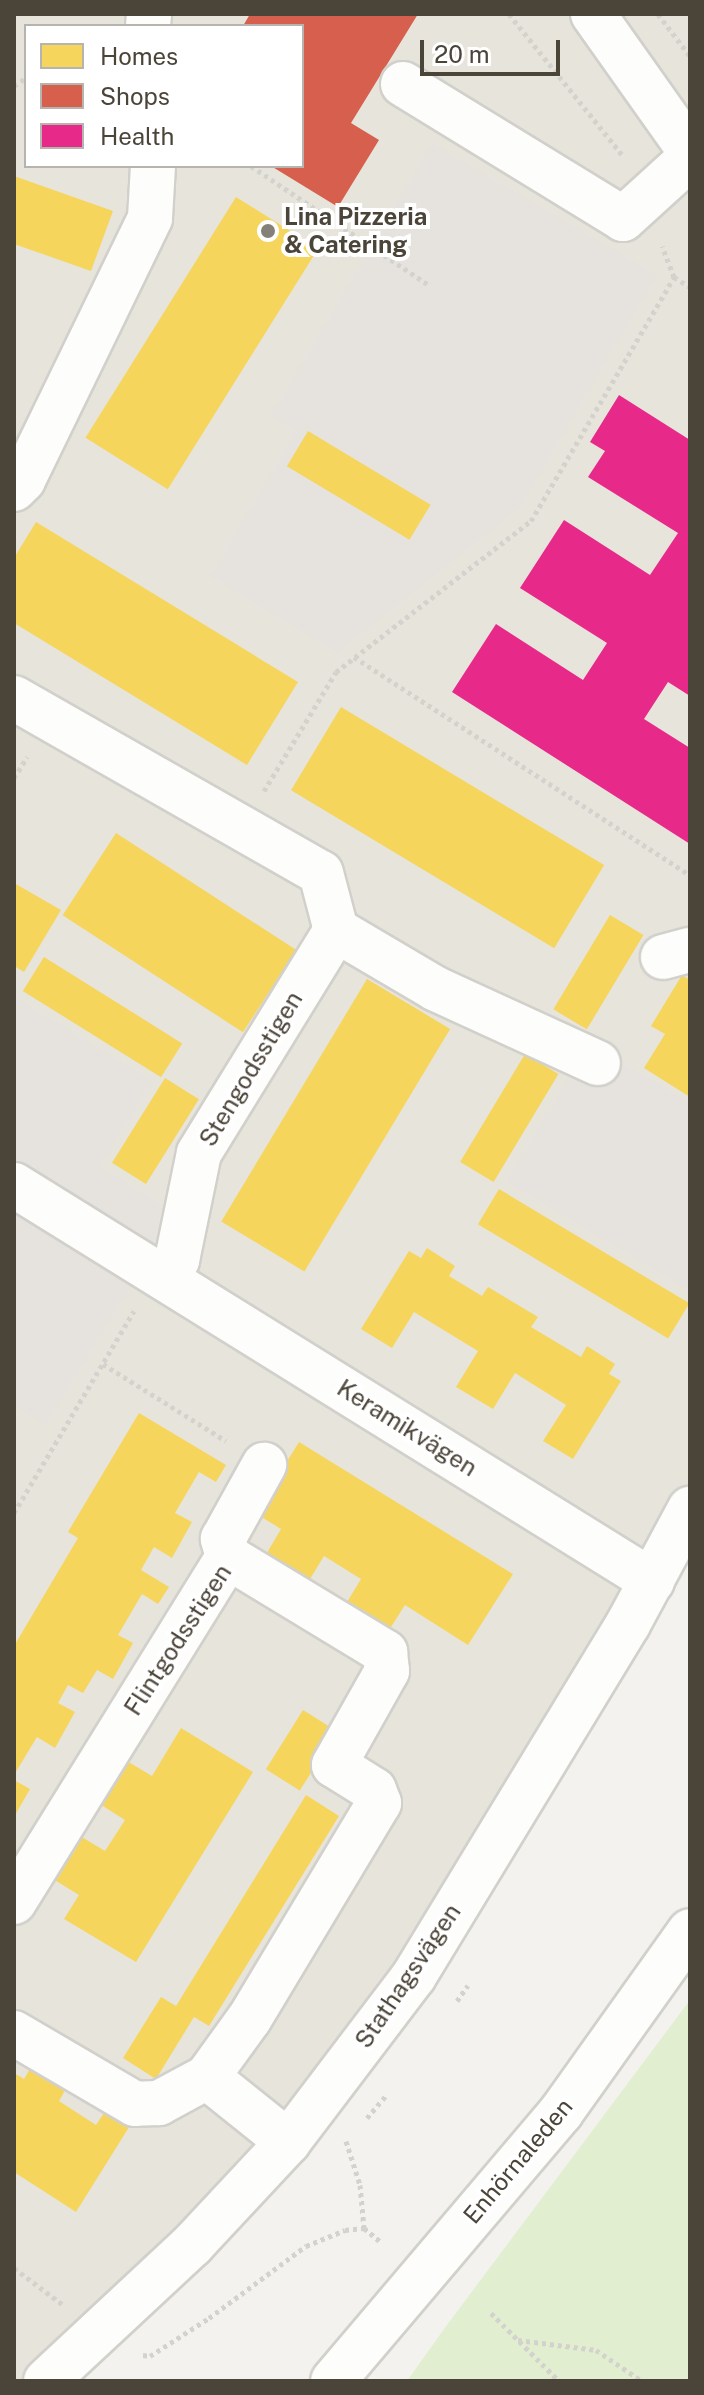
<!DOCTYPE html>
<html>
<head>
<meta charset="utf-8">
<style>
  body { margin:0 }
  #map { position:relative; width:704px; height:2395px; overflow:hidden; background:#f4f2ee; font-family:"Public Sans",sans-serif }
  div>[style] { position:absolute }
  .residential>* { inset:0; background:#e7e4dc }
  .green>* { inset:0; background:#e1eecf }
  .parking>* { inset:0; background:#e6e3df }
  .homes>* { inset:0; background:#f6d55c; transform-origin:0 0 }
  .shops>* { inset:0; background:#d6604d }
  .health>* { inset:0; background:#e7298a }
  .path>* { height:5px; margin-top:-2.5px; transform-origin:0; background:repeating-linear-gradient(90deg,#d3d2cc 0 4px,transparent 0 8px) }
  .roads { filter:drop-shadow(2px 0 #d2d0cb) drop-shadow(-2px 0 #d2d0cb) drop-shadow(0 2px #d2d0cb) drop-shadow(0 -2px #d2d0cb) }
  .minor>* { height:44px; margin:-22px; padding:0 22px; transform-origin:22px; border-radius:22px; background:#fdfdfc }
  .dots>* { width:22px; height:22px; translate:-50% -50%; box-sizing:border-box; border:4px solid #fff; border-radius:50% }
  span { translate:-50% -50%; white-space:nowrap; text-align:center; line-height:1.15; -webkit-text-stroke:8px #fff; paint-order:stroke }
  .poi-label { font-size:24px; color:#4b4439; font-weight:700 }
  .left { translate:0 -50%; text-align:left }
  .street-label { font-size:24px; color:#4b4439 }
  .frame { position:absolute; inset:0; border:16px solid #4b4439; pointer-events:none }
  .legend { position:absolute; left:24px; top:24px; width:280px; height:144px; box-sizing:border-box; background:#fff; border:2px solid #b7b4b0; margin:0; padding:10px 14px; list-style:none; font-size:24px; color:#4b4439 }
  .legend li { display:flex; align-items:center; gap:16px; height:40px }
  .legend b { width:40px; border:2px solid #b7b4b0 }
  .scale { position:absolute; left:420px; top:40px; width:140px; height:36px; box-sizing:border-box; border:4px solid #4b4439; border-top:0; padding-left:10px; font-size:24px; line-height:28px; white-space:nowrap; color:#4b4439; -webkit-text-stroke:6px #fff; paint-order:stroke }
</style>
</head>
<body>
<div id="map">
  <div class="residential">
    <i style="clip-path:polygon(evenodd,14px 14px,690px 14px,690px 1509px,414px 1976px,46px 2381px,14px 2381px,14px 14px,26px 26px,302px 26px,302px 166px,26px 166px,26px 26px)"></i>
  </div>
  <div class="green">
    <i style="clip-path:polygon(690px 2000px,690px 2381px,407px 2381px,444px 2329px)"></i>
  </div>
  <div class="parking">
    <i style="clip-path:polygon(432px 143px,657px 275px,520px 508px,337px 653px,210px 576px,296px 431px,271px 416px)"></i>
    <i style="clip-path:polygon(14px 997px,152px 1081px,100px 1167px,176px 1213px,46px 1425px,14px 1406px)"></i>
    <i style="clip-path:polygon(589px 1043px,690px 1103px,690px 1291px,506px 1181px)"></i>
  </div>
  <div class="homes">
    <i style="clip-path:polygon(14px 176px,113px 211px,91px 271px,14px 244px)"></i>
    <i style="left:236px;top:197px;width:97px;height:284px;rotate:32deg"></i>
    <i style="left:308px;top:431px;width:143px;height:41px;rotate:31deg"></i>
    <i style="clip-path:polygon(36px 522px,298px 682px,247px 765px,14px 623px,14px 558px)"></i>
    <i style="left:341px;top:707px;width:307px;height:97px;rotate:31deg"></i>
    <i style="left:116px;top:833px;width:215px;height:98px;rotate:33deg"></i>
    <i style="clip-path:polygon(14px 883px,61px 910px,24px 972px,14px 966px)"></i>
    <i style="left:610px;top:915px;width:39px;height:110px;rotate:31deg"></i>
    <i style="left:44px;top:957px;width:163px;height:40px;rotate:32deg"></i>
    <i style="clip-path:polygon(682px 975px,690px 980px,690px 1097px,644px 1068px,665px 1034px,651px 1026px)"></i>
    <i style="left:367px;top:979px;width:97px;height:283px;rotate:31deg"></i>
    <i style="left:525px;top:1054px;width:39px;height:126px;rotate:31deg"></i>
    <i style="left:165px;top:1078px;width:40px;height:100px;rotate:32deg"></i>
    <i style="left:499px;top:1189px;width:222px;height:41px;rotate:31deg"></i>
    <i style="clip-path:polygon(427px 1248px,455px 1266px,449px 1276px,482px 1296px,488px 1287px,538px 1317px,531px 1327px,581px 1357px,587px 1346px,615px 1364px,609px 1374px,621px 1381px,573px 1459px,543px 1441px,566px 1405px,515px 1373px,493px 1409px,456px 1387px,478px 1351px,414px 1312px,392px 1348px,361px 1329px,409px 1251px,421px 1258px)"></i>
    <i style="clip-path:polygon(139px 1413px,226px 1465px,216px 1482px,199px 1472px,175px 1513px,192px 1522px,172px 1558px,154px 1547px,141px 1570px,169px 1587px,158px 1604px,142px 1594px,118px 1635px,133px 1643px,113px 1679px,97px 1670px,83px 1693px,68px 1685px,58px 1703px,75px 1712px,55px 1748px,37px 1737px,14px 1775px,14px 1646px,78px 1538px,68px 1532px)"></i>
    <i style="clip-path:polygon(299px 1442px,513px 1574px,468px 1645px,405px 1605px,384px 1638px,341px 1612px,361px 1579px,324px 1556px,304px 1589px,261px 1563px,281px 1529px,255px 1513px)"></i>
    <i style="left:303px;top:1710px;width:40px;height:70px;rotate:32deg"></i>
    <i style="clip-path:polygon(181px 1728px,253px 1772px,136px 1962px,64px 1919px,79px 1895px,48px 1876px,75px 1833px,105px 1851px,125px 1820px,95px 1801px,122px 1758px,152px 1776px)"></i>
    <i style="clip-path:polygon(14px 1780px,30px 1789px,14px 1817px)"></i>
    <i style="clip-path:polygon(306px 1795px,339px 1816px,209px 2026px,194px 2017px,156px 2079px,123px 2058px,161px 1997px,176px 2006px)"></i>
    <i style="clip-path:polygon(33px 2064px,68px 2085px,59px 2101px,96px 2125px,106px 2110px,131px 2124px,76px 2212px,14px 2172px,14px 2073px,24px 2079px)"></i>
  </div>
  <div class="shops">
    <i style="clip-path:polygon(250px 14px,418px 14px,351px 123px,379px 140px,338px 207px,271px 166px,302px 166px,302px 26px,243px 26px)"></i>
  </div>
  <div class="health">
    <i style="clip-path:polygon(619px 395px,690px 440px,690px 696px,668px 682px,644px 719px,690px 748px,690px 844px,452px 692px,496px 624px,583px 680px,607px 643px,520px 588px,564px 520px,650px 575px,678px 533px,588px 477px,605px 451px,590px 442px)"></i>
  </div>
  <div class="path">
    <i style="left:509px;top:14px;width:182px;rotate:51.2deg"></i>
    <i style="left:658px;top:14px;width:53px;rotate:52.7deg"></i>
    <i style="left:14px;top:86px;width:14px;rotate:-34deg"></i>
    <i style="left:251px;top:166px;width:214px;rotate:33.8deg"></i>
    <i style="left:674px;top:277px;width:19px;rotate:32deg"></i>
    <i style="left:354px;top:657px;width:401px;rotate:33deg"></i>
    <i style="left:14px;top:778px;width:25px;rotate:-58deg"></i>
    <i style="left:264px;top:791px;width:139px;rotate:-58.8deg"></i>
    <i style="left:336px;top:672px;width:247px;rotate:-37.8deg"></i>
    <i style="left:531px;top:521px;width:283px;rotate:-59.6deg"></i>
    <i style="left:674px;top:277px;width:33px;rotate:-111deg"></i>
    <i style="left:103px;top:1364px;width:145px;rotate:32deg"></i>
    <i style="left:14px;top:1513px;width:235px;rotate:-59.3deg"></i>
    <i style="left:457px;top:2001px;width:19px;rotate:-55deg"></i>
    <i style="left:367px;top:2118px;width:30px;rotate:-50deg"></i>
    <i style="left:346px;top:2141px;width:46px;rotate:72.3deg"></i>
    <i style="left:360px;top:2185px;width:43px;rotate:84.7deg"></i>
    <i style="left:14px;top:2268px;width:60px;rotate:36.9deg"></i>
    <i style="left:491px;top:2313px;width:96px;rotate:45deg"></i>
    <i style="left:518px;top:2340px;width:79px;rotate:7.3deg"></i>
    <i style="left:596px;top:2350px;width:55px;rotate:34deg"></i>
    <i style="left:143px;top:2355px;width:7px;rotate:8deg"></i>
    <i style="left:150px;top:2356px;width:70px;rotate:-32.8deg"></i>
    <i style="left:209px;top:2318px;width:121px;rotate:-36.6deg"></i>
    <i style="left:306px;top:2246px;width:42px;rotate:-22.3deg"></i>
    <i style="left:345px;top:2230px;width:19px;rotate:-6deg"></i>
    <i style="left:364px;top:2228px;width:23px;rotate:40deg"></i>
  </div>
  <div class="roads">
    <div class="minor">
      <i style="left:593px;top:14px;width:168px;rotate:54.7deg"></i>
      <i style="left:148px;top:26px;width:12px;rotate:-85deg"></i>
      <i style="left:403px;top:84px;width:258px;rotate:31.5deg"></i>
      <i style="left:623px;top:219px;width:91px;rotate:-42.3deg"></i>
      <i style="left:14px;top:489px;width:13px;rotate:-45deg"></i>
      <i style="left:23px;top:480px;width:291px;rotate:-64.1deg"></i>
      <i style="left:150px;top:218px;width:52px;rotate:-86.7deg"></i>
      <i style="left:14px;top:698px;width:353px;rotate:29.7deg"></i>
      <i style="left:321px;top:873px;width:59px;rotate:75.3deg"></i>
      <i style="left:336px;top:930px;width:116px;rotate:30.5deg"></i>
      <i style="left:436px;top:989px;width:178px;rotate:24.6deg"></i>
      <i style="left:663px;top:957px;width:28px;rotate:-15deg"></i>
      <i style="left:14px;top:1185px;width:751px;rotate:31.83deg"></i>
      <i style="left:163px;top:1275px;width:21px;rotate:-47deg"></i>
      <i style="left:177px;top:1260px;width:109px;rotate:-78.4deg"></i>
      <i style="left:199px;top:1153px;width:262px;rotate:-58.4deg"></i>
      <i style="left:228px;top:1557px;width:19px;rotate:-106deg"></i>
      <i style="left:223px;top:1539px;width:85px;rotate:-61deg"></i>
      <i style="left:14px;top:1902px;width:406px;rotate:-58.2deg"></i>
      <i style="left:228px;top:1557px;width:184px;rotate:31.2deg"></i>
      <i style="left:385px;top:1652px;width:19px;rotate:84deg"></i>
      <i style="left:387px;top:1671px;width:108px;rotate:119.4deg"></i>
      <i style="left:334px;top:1765px;width:47px;rotate:32deg"></i>
      <i style="left:374px;top:1790px;width:14px;rotate:69deg"></i>
      <i style="left:379px;top:1803px;width:252px;rotate:121deg"></i>
      <i style="left:249px;top:2019px;width:72px;rotate:125.9deg"></i>
      <i style="left:207px;top:2077px;width:55px;rotate:151.6deg"></i>
      <i style="left:159px;top:2103px;width:24px;rotate:178deg"></i>
      <i style="left:135px;top:2104px;width:140px;rotate:-149.6deg"></i>
      <i style="left:207px;top:2077px;width:104px;rotate:38.7deg"></i>
      <i style="left:46px;top:2381px;width:200px;rotate:-43deg"></i>
      <i style="left:192px;top:2245px;width:141px;rotate:-47deg"></i>
      <i style="left:288px;top:2142px;width:208px;rotate:-52.8deg"></i>
      <i style="left:414px;top:1976px;width:412px;rotate:-58.7deg"></i>
      <i style="left:628px;top:1624px;width:131px;rotate:-61.7deg"></i>
      <i style="left:333px;top:2381px;width:353px;rotate:-49.7deg"></i>
      <i style="left:561px;top:2112px;width:222px;rotate:-54.5deg"></i>
    </div>
  </div>
  <div class="dots">
    <i style="left:268px;top:231px;background:#868178"></i>
  </div>
  <div class="poi-label">
    <span class="left" style="left:284px;top:231px">Lina Pizzeria<br>&amp; Catering</span>
  </div>
  <div class="street-label">
    <span style="left:251px;top:1069px;rotate:-59deg">Stengodsstigen</span>
    <span style="left:407px;top:1428px;rotate:32deg">Keramikvägen</span>
    <span style="left:178px;top:1640px;rotate:-57deg">Flintgodsstigen</span>
    <span style="left:408px;top:1976px;rotate:-56deg">Stathagsvägen</span>
    <span style="left:518px;top:2161px;rotate:-50deg">Enhörnaleden</span>
  </div>
  <div class="frame"></div>
  <ul class="legend">
  <li><b style="height:22px;background:#f6d55c"></b>Homes</li>
  <li><b style="height:22px;background:#d6604d"></b>Shops</li>
  <li><b style="height:22px;background:#e7298a"></b>Health</li>
  </ul>
  <div class="scale">20 m</div>
</div>
</body>
</html>
